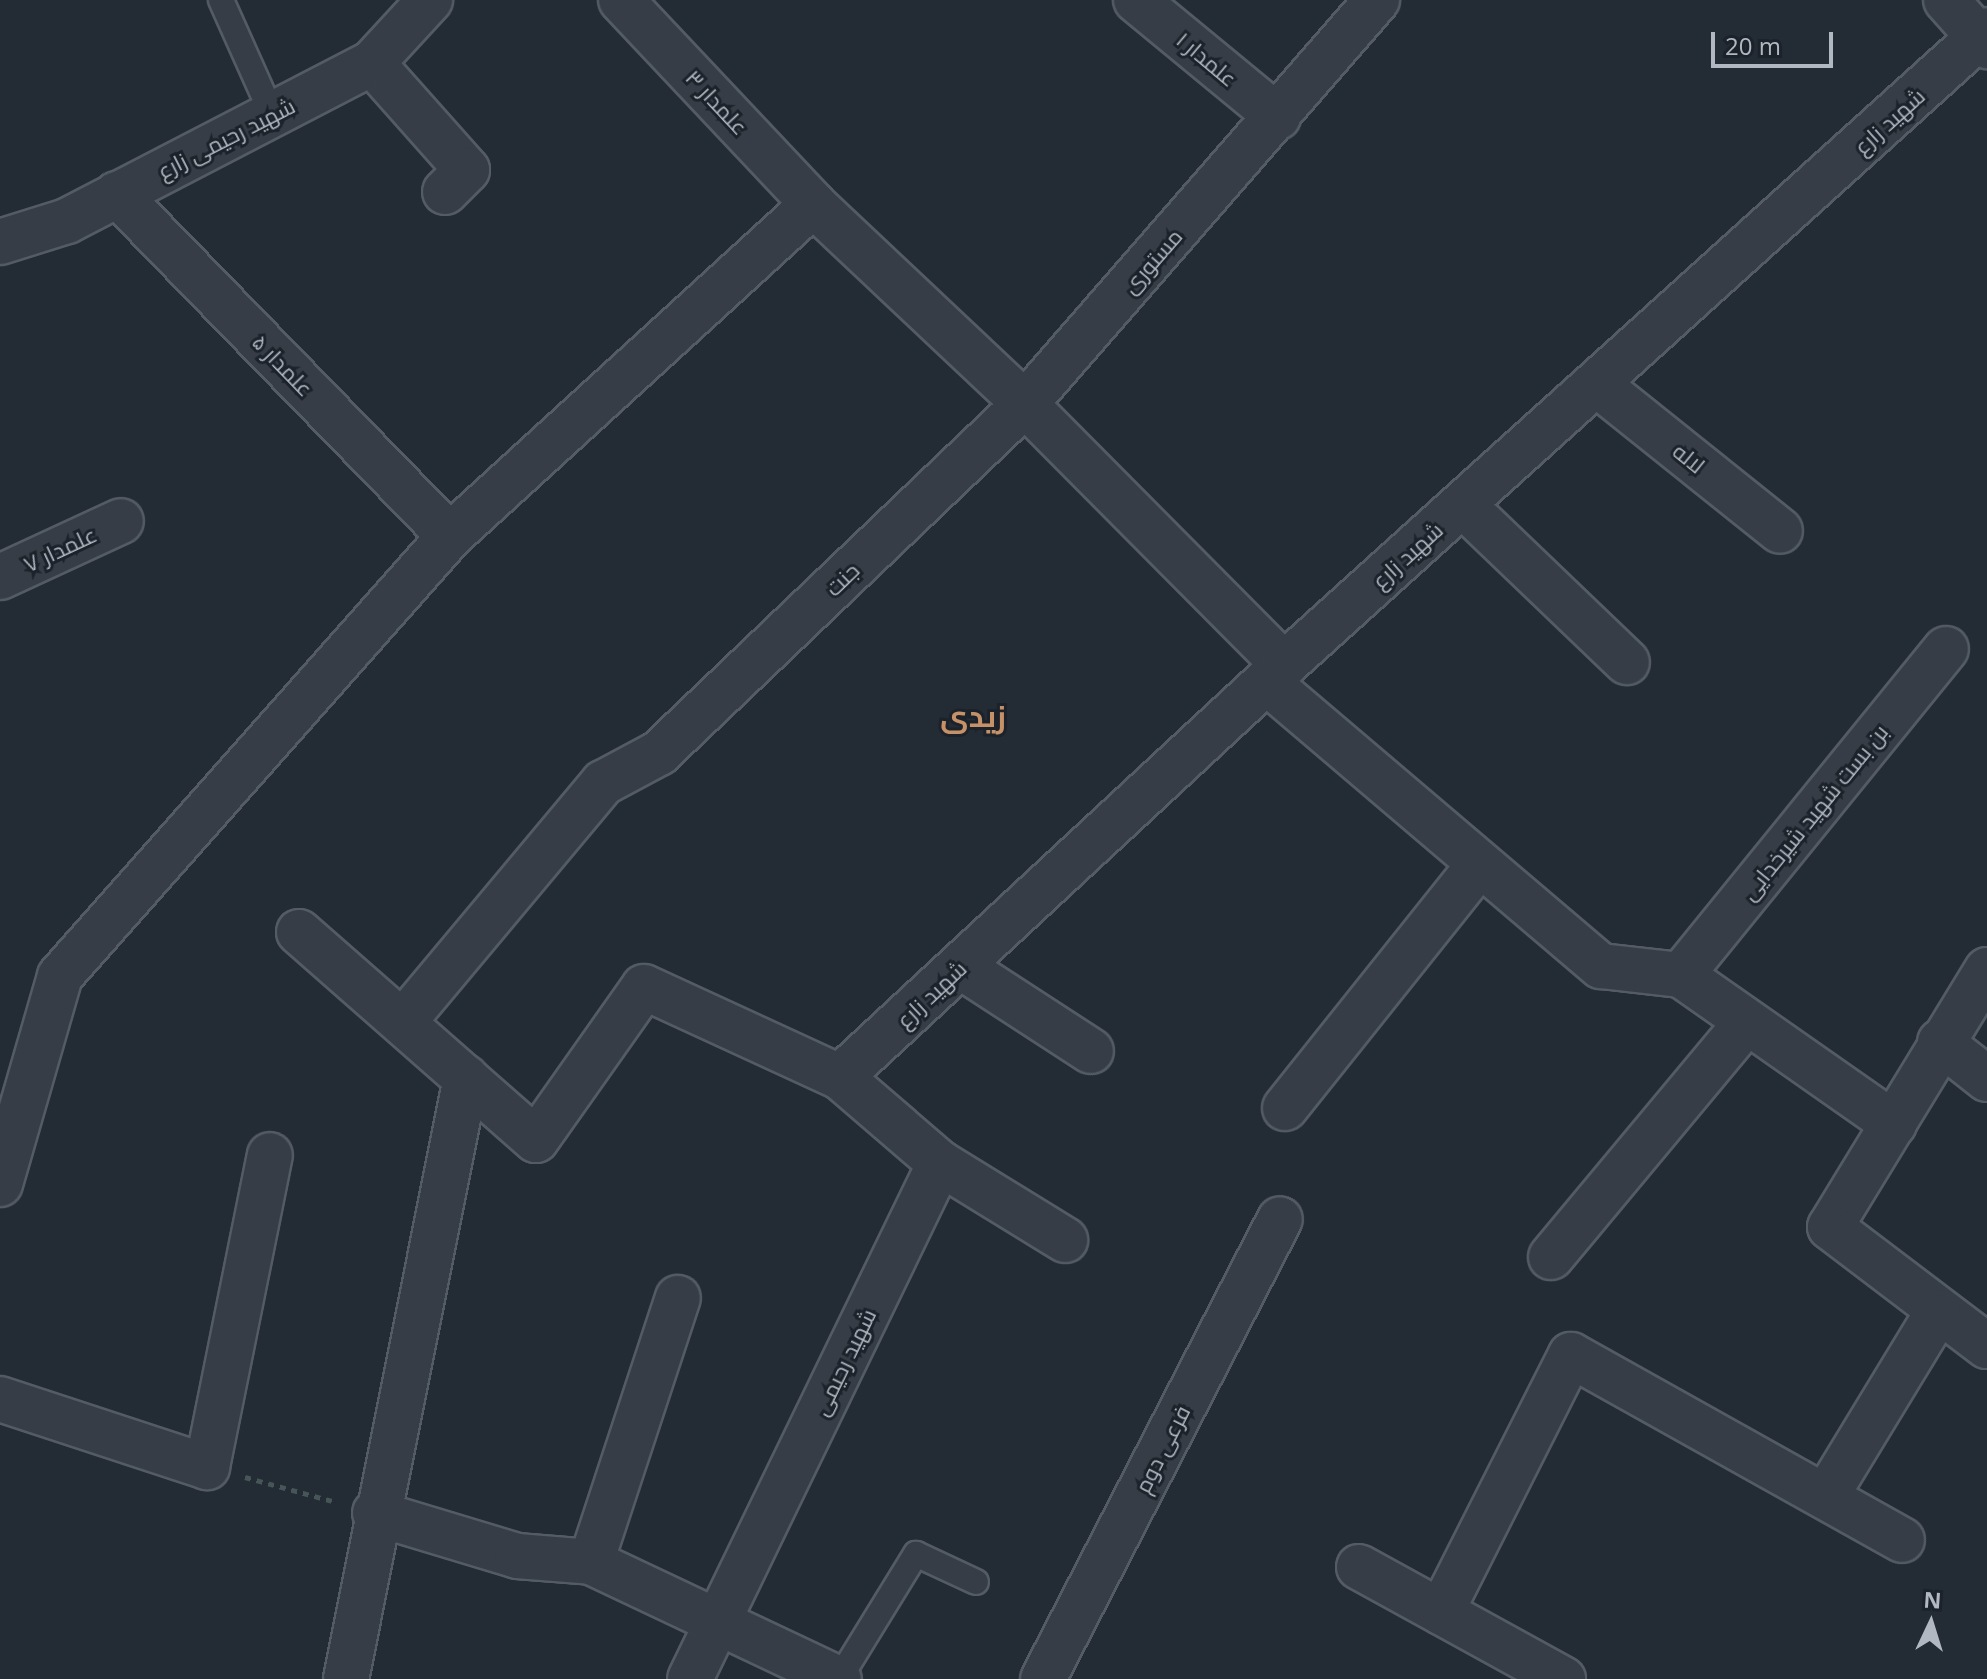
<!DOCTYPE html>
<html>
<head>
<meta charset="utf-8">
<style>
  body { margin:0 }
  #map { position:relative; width:1987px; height:1679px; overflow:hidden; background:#232b35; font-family:"Open Sans",Cairo,sans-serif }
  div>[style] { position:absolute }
  .path>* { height:5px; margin-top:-2.5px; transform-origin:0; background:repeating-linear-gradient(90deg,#465658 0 6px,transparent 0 12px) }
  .roads { filter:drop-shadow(2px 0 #545b64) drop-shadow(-2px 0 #545b64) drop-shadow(0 2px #545b64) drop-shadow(0 -2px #545b64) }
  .service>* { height:24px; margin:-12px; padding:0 12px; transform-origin:12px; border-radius:12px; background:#363d46 }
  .minor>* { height:44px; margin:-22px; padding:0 22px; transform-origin:22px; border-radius:22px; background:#363d46 }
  span { translate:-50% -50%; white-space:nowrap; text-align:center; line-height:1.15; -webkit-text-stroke:6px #1c222a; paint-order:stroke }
  .street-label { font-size:22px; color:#b1b8c2 }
  .district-label { font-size:30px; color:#c59169; font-weight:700 }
  .north { position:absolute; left:1891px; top:1583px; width:80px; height:80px; -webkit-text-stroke:6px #1c222a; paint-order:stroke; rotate:4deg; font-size:22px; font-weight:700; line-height:32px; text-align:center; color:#b1b8c2 }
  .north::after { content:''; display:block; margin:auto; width:28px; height:36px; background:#b1b8c2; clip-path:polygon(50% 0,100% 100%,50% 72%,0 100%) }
  .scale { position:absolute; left:1711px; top:32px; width:122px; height:36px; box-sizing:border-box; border:4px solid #b1b8c2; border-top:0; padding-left:10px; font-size:24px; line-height:28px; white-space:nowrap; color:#b1b8c2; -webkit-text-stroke:6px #1c222a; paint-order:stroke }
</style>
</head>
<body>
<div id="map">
  <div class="path">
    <i style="left:245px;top:1477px;width:94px;rotate:15.4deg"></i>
  </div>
  <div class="roads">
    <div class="service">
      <i style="left:221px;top:0;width:125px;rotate:65.9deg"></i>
      <i style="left:839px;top:1679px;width:147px;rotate:-58.4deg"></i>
      <i style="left:916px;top:1554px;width:66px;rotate:25deg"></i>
    </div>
    <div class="minor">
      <i style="left:621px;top:0;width:280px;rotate:46.7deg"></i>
      <i style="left:813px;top:204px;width:291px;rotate:43.3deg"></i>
      <i style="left:1025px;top:404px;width:368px;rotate:45.2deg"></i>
      <i style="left:1136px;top:0;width:184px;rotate:39.5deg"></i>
      <i style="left:1946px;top:0;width:62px;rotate:48.3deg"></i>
      <i style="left:372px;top:63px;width:143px;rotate:48.4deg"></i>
      <i style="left:467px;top:170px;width:31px;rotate:135deg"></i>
      <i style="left:117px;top:194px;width:477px;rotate:45.8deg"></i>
      <i style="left:0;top:242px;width:70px;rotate:-17.4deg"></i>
      <i style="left:67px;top:221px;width:343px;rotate:-27.4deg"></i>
      <i style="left:372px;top:63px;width:86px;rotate:-47.4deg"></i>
      <i style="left:1598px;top:385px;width:233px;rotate:38.7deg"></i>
      <i style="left:1463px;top:505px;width:227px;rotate:43.8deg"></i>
      <i style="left:0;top:577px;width:133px;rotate:-24.8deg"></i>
      <i style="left:1268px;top:683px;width:437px;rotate:40.4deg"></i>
      <i style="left:1601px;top:966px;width:81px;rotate:6.4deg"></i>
      <i style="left:1681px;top:975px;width:260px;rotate:35deg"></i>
      <i style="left:299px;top:932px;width:315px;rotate:41.3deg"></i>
      <i style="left:536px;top:1140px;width:187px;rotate:-54.8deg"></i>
      <i style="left:644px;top:987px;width:216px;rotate:24.7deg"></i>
      <i style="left:840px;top:1077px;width:132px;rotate:40.7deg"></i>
      <i style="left:940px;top:1163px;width:573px;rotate:115.85deg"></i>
      <i style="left:960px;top:966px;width:156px;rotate:33deg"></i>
      <i style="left:1987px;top:970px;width:301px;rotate:121.4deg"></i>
      <i style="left:1830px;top:1227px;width:197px;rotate:37.2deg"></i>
      <i style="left:1681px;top:975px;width:420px;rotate:-50.9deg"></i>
      <i style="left:403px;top:1022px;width:312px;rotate:-50.1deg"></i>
      <i style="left:603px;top:783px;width:64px;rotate:-28.2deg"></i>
      <i style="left:659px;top:753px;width:506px;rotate:-43.64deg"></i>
      <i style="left:1025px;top:404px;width:536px;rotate:-48.93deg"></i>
      <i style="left:1940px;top:1042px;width:60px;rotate:38.2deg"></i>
      <i style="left:840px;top:1077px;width:606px;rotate:-42.86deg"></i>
      <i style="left:1284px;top:665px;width:947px;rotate:-42.09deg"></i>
      <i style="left:1285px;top:1108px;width:312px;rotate:-51.4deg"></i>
      <i style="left:940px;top:1163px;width:147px;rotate:31.6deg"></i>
      <i style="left:0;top:1184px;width:216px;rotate:-73.9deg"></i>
      <i style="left:60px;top:976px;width:588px;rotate:-48.45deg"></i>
      <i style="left:450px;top:536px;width:492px;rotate:-42.4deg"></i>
      <i style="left:1551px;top:1257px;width:306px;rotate:-50.2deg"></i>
      <i style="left:0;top:1399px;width:218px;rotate:18.2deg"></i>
      <i style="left:207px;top:1467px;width:318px;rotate:-78.6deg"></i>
      <i style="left:1826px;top:1496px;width:215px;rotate:-58.7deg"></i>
      <i style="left:375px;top:1513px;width:148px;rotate:16.8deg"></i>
      <i style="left:517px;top:1556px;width:74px;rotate:4.6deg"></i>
      <i style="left:591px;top:1562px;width:274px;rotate:25.3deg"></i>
      <i style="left:591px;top:1562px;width:278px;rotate:-71.8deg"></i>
      <i style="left:1359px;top:1567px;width:233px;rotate:28.8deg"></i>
      <i style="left:1441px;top:1612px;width:288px;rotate:-63.2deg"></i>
      <i style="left:1571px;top:1355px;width:379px;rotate:29.2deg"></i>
      <i style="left:346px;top:1679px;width:613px;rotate:-78.71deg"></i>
      <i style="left:1043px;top:1679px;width:517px;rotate:-62.74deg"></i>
    </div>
  </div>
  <div class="street-label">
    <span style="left:1207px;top:59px;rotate:40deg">علمدار ۱</span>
    <span style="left:717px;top:102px;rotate:47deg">علمدار ۳</span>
    <span style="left:1889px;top:121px;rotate:-42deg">شهید زارع</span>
    <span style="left:226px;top:138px;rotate:-27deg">شهید رحیمی زارع</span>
    <span style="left:1152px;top:261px;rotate:-49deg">مستوری</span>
    <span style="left:283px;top:365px;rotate:46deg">علمدار ۵</span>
    <span style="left:1689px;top:458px;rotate:39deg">لاله</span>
    <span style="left:60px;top:549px;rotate:-25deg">علمدار ۷</span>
    <span style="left:1407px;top:555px;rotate:-42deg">شهید زارع</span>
    <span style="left:842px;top:579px;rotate:-44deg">جنت</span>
    <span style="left:1814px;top:812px;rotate:-51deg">بن بست شهید شیرخدایی</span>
    <span style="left:931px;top:994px;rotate:-43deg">شهید زارع</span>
    <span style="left:844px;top:1362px;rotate:-64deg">شهید رحیمی</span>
    <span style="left:1162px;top:1449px;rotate:-63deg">فرعی دوم</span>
  </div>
  <div class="district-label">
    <span style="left:973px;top:716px">زیدی</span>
  </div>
  <div class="north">N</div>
  <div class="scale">20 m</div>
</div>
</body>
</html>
